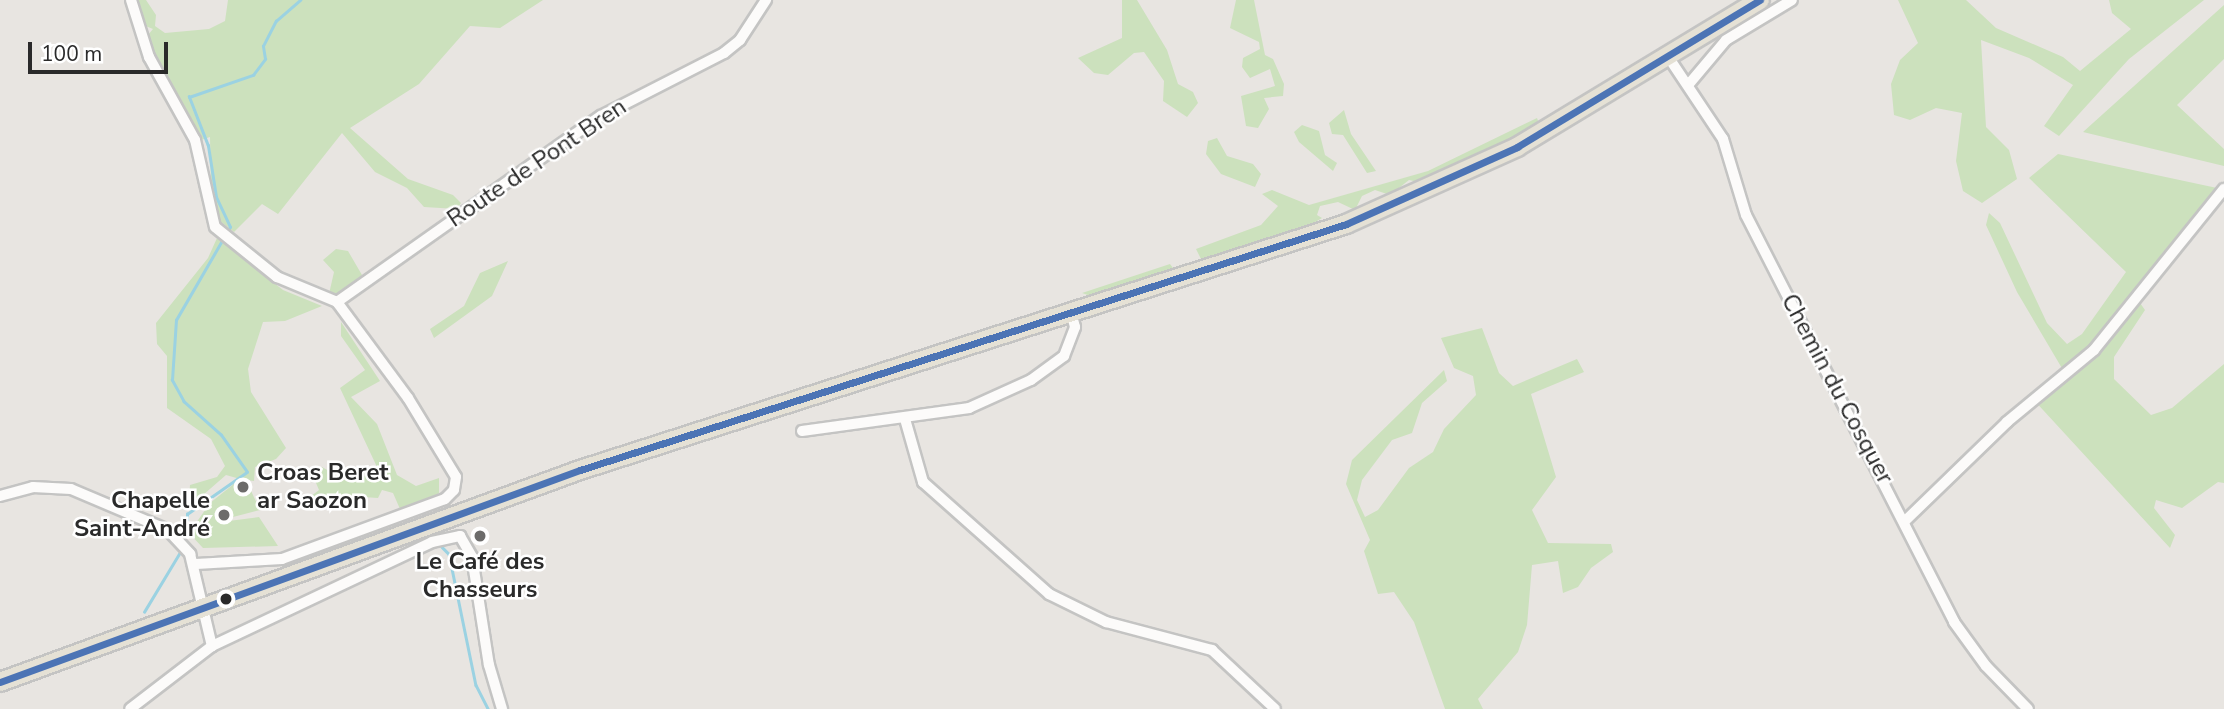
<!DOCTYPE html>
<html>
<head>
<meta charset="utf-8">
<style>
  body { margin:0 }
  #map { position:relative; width:2224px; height:709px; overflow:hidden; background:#e8e5e1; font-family:"Nunito Sans",sans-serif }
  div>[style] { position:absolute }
  .green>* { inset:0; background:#cce1bd }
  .stream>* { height:2.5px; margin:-1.25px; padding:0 1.25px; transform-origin:1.25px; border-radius:1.25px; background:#9bd2e2 }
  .roads { filter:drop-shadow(2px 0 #c4c4c3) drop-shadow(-2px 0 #c4c4c3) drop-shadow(0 2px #c4c4c3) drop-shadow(0 -2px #c4c4c3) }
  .street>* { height:10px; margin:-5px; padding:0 5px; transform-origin:5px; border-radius:5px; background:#fcfbfa }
  .primary>* { height:18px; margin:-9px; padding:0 9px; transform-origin:9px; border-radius:9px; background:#e5e1d5 }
  .bus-1>* { height:7px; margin:-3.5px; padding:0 3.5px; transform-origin:3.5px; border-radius:3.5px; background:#4c74b5 }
  .dots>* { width:19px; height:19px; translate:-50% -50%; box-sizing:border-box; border:4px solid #fff; border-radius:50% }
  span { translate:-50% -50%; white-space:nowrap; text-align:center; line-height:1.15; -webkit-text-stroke:5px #fff; paint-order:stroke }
  .street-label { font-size:24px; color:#2a2a2a }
  .poi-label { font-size:24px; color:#2a2a2a; font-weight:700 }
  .left { translate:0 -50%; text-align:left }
  .right { translate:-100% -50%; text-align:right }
  .scale { position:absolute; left:28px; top:42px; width:140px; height:32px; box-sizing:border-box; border:4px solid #2a2a2a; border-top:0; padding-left:9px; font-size:21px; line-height:24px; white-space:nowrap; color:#2a2a2a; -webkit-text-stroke:5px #fff; paint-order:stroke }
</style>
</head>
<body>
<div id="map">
  <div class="green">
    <i style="clip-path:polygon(136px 0,146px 0,156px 15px,155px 26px,165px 33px,209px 29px,225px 21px,228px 0,543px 0,500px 28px,470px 26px,419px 84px,350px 128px,408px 179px,453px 195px,461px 203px,457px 209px,424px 207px,407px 188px,375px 172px,342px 133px,278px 214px,262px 204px,234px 232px,220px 221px,211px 189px,210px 137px,201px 140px,155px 61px,148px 35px,153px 29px,143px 25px)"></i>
    <i style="clip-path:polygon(1122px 0,1137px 0,1167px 50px,1178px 84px,1193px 92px,1198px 103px,1187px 117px,1163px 101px,1164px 81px,1144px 52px,1134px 53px,1108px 75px,1094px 73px,1078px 58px,1122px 38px)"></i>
    <i style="clip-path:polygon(1236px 0,1254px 0,1265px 55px,1273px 59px,1284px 84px,1283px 96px,1264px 98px,1269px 109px,1258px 128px,1246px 126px,1241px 96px,1275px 86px,1270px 69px,1250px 78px,1242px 67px,1243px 58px,1260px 49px,1259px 42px,1230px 28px)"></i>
    <i style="clip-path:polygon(1898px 0,1966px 0,1996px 28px,2063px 57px,2080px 71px,2131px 29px,2112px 13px,2109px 0,2204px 0,2129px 59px,2059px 136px,2044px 126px,2073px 85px,2029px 58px,1981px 40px,1986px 127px,2009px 150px,2017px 179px,1982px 203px,1963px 191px,1956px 161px,1962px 113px,1936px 108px,1910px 120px,1894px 115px,1891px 84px,1900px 60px,1918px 43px)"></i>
    <i style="clip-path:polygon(2224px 5px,2224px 59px,2177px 105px,2224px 149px,2224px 166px,2083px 132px)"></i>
    <i style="clip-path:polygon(1344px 110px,1351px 134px,1376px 171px,1367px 173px,1343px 135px,1332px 134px,1329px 123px)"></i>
    <i style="clip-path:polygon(1537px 118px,1540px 126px,1531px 131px,1418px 182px,1409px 180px,1390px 195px,1375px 190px,1362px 196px,1355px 210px,1338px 202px,1320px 206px,1317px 215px,1322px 218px,1300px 231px,1202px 261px,1196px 249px,1261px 225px,1278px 206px,1262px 194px,1272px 190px,1309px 205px,1428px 171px)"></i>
    <i style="clip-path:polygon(1302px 125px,1319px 131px,1325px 155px,1337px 163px,1333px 171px,1299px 142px,1294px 132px)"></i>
    <i style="clip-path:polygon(1217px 138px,1227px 156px,1253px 164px,1261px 174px,1255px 187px,1221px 174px,1206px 154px,1208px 141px)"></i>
    <i style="clip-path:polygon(2058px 154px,2217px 188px,2133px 293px,2145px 310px,2114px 357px,2114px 379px,2151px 415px,2172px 408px,2224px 364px,2224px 483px,2218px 482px,2182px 508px,2156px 500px,2154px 508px,2175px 535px,2170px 548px,2032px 398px,2063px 370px,2017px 292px,1986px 225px,1989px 213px,2000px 223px,2047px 323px,2067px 344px,2082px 334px,2126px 272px,2029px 178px)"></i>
    <i style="clip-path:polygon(217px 238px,283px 290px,322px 306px,285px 321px,263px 322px,248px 369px,251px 392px,286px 448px,276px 459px,255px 467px,254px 481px,246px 480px,260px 510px,233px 517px,230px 509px,214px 513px,221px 522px,259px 517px,278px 546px,203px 548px,189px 533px,210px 503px,240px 479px,226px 475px,195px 502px,189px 499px,190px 485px,217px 477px,225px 466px,211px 439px,167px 408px,167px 356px,157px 344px,156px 323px,208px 258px)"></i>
    <i style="clip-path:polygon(336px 249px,348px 251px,362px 275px,338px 296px,329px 294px,334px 272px,323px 260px)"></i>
    <i style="clip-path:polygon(508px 261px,492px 296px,434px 338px,430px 329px,464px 306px,480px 273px)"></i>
    <i style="clip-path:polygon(1170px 264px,1173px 268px,1152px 279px,1091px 296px,1082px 293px)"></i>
    <i style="clip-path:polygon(341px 322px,380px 381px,351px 397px,377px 424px,397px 475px,416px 486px,439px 478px,439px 493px,421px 506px,400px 509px,393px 493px,382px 490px,378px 498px,348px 496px,311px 508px,302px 503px,319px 490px,311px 471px,322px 467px,345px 480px,360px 479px,377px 467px,340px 388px,365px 370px,341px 336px)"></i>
    <i style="clip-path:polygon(1482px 328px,1499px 373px,1513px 386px,1577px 359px,1584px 372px,1531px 394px,1556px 477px,1532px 510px,1548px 543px,1611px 544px,1613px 552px,1591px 568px,1578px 587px,1563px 593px,1558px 561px,1532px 565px,1527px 625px,1518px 652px,1478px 699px,1483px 709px,1445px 709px,1414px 622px,1394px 592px,1378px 594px,1364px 551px,1370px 540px,1346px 484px,1352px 460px,1444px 370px,1447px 381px,1422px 403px,1412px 433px,1392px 440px,1362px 480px,1357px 500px,1365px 517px,1378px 510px,1409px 468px,1433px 452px,1444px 429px,1476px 395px,1473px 376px,1454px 368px,1441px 338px)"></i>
  </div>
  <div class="stream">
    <i style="left:226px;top:233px;width:7px;rotate:-56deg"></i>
    <i style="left:230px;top:227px;width:33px;rotate:-115deg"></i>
    <i style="left:216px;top:197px;width:52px;rotate:-98.9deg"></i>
    <i style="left:208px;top:146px;width:53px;rotate:-111.2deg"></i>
    <i style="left:189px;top:97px;width:68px;rotate:-19deg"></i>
    <i style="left:253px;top:75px;width:20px;rotate:-53deg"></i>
    <i style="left:265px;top:59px;width:13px;rotate:-99deg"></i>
    <i style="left:263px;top:46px;width:28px;rotate:-63deg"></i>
    <i style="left:276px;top:21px;width:32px;rotate:-41deg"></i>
    <i style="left:187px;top:520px;width:6px;rotate:-90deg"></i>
    <i style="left:187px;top:514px;width:73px;rotate:-35deg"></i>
    <i style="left:247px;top:472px;width:45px;rotate:-125.1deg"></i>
    <i style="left:221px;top:435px;width:50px;rotate:-138.3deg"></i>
    <i style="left:184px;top:402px;width:25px;rotate:-119deg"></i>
    <i style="left:172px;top:380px;width:60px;rotate:-86.2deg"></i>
    <i style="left:176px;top:320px;width:94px;rotate:-59.9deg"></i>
    <i style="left:442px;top:547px;width:10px;rotate:45deg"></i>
    <i style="left:449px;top:554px;width:134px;rotate:78.4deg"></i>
    <i style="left:476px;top:685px;width:27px;rotate:63deg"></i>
    <i style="left:144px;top:612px;width:74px;rotate:-58.9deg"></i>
  </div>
  <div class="roads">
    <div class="street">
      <i style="left:131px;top:0;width:60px;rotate:72.5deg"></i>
      <i style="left:149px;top:57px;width:95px;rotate:61deg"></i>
      <i style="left:195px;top:140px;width:89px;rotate:77.1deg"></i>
      <i style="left:215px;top:227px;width:80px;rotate:38.9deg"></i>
      <i style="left:277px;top:277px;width:65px;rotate:22.6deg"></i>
      <i style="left:337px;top:302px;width:119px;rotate:53.5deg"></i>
      <i style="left:408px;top:398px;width:92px;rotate:58.7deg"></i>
      <i style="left:456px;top:477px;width:13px;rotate:99deg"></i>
      <i style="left:454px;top:490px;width:13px;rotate:135deg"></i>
      <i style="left:445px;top:499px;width:174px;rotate:159.8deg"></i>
      <i style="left:282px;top:559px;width:86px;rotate:176.7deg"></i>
      <i style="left:1669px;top:58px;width:97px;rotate:56.3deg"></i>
      <i style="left:1723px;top:139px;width:79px;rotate:73.2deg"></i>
      <i style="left:1746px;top:215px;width:457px;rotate:62.9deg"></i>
      <i style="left:1954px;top:622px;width:54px;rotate:54deg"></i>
      <i style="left:1986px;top:666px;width:60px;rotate:45.7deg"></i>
      <i style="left:1689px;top:84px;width:57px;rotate:-49.9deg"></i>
      <i style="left:1726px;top:40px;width:77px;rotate:-31.2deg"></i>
      <i style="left:337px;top:302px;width:323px;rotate:-35.2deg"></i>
      <i style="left:601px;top:116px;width:138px;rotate:-27.1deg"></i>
      <i style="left:724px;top:53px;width:21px;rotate:-39deg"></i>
      <i style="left:740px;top:40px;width:48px;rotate:-57deg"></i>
      <i style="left:905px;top:419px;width:66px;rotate:74.1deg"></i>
      <i style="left:923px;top:482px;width:169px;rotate:41.6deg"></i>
      <i style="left:1049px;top:594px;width:64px;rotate:26.2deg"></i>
      <i style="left:1106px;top:622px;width:110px;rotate:14.8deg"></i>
      <i style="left:1212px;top:650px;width:86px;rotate:43.1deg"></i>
      <i style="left:802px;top:431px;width:169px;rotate:-7.8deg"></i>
      <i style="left:969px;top:408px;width:68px;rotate:-24.3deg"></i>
      <i style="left:1031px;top:380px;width:41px;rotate:-36deg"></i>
      <i style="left:1064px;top:356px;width:31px;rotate:-69deg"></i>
      <i style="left:1075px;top:327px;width:16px;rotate:-105deg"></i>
      <i style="left:0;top:496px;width:34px;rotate:-15deg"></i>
      <i style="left:33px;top:487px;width:38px;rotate:3deg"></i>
      <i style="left:71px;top:489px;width:105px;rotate:22.9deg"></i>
      <i style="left:168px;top:530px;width:33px;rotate:47deg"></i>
      <i style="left:190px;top:554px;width:95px;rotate:76.6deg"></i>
      <i style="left:212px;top:646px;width:103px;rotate:142.5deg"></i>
      <i style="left:1906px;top:520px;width:141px;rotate:-44.1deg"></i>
      <i style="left:2007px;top:422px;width:113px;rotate:-39.6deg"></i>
      <i style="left:2094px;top:350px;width:207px;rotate:-51.1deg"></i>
      <i style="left:212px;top:646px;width:243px;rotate:-25.3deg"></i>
      <i style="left:432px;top:542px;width:29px;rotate:-12deg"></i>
      <i style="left:460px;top:536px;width:24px;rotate:60deg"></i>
      <i style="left:472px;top:557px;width:109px;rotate:81.1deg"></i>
      <i style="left:489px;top:665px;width:46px;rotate:73.5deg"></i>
    </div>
    <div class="primary">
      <i style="left:0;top:682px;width:618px;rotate:-20.08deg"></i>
      <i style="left:580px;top:470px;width:805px;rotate:-17.8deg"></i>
      <i style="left:1346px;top:224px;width:188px;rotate:-24.2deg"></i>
      <i style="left:1517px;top:147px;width:284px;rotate:-31.2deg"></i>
    </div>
  </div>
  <div class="bus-1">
    <i style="left:0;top:682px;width:618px;rotate:-20.08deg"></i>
    <i style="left:580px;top:470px;width:805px;rotate:-17.8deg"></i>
    <i style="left:1346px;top:224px;width:188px;rotate:-24.2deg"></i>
    <i style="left:1517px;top:147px;width:284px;rotate:-31.2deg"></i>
  </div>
  <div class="dots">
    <i style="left:243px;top:487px;background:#6c6b6a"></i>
    <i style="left:224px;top:515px;background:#6c6b6a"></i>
    <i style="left:480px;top:536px;background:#6c6b6a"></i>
    <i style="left:226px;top:599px;background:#2a2a2a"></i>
  </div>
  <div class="street-label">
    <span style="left:537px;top:163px;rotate:-34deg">Route de Pont Bren</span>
    <span style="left:1837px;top:389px;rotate:62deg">Chemin du Cosquer</span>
  </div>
  <div class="poi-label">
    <span class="left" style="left:257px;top:487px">Croas Beret<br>ar Saozon</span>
    <span class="right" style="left:210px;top:515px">Chapelle<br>Saint-André</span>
    <span style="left:480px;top:576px">Le Café des<br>Chasseurs</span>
  </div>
  <div class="scale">100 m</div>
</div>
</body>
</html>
